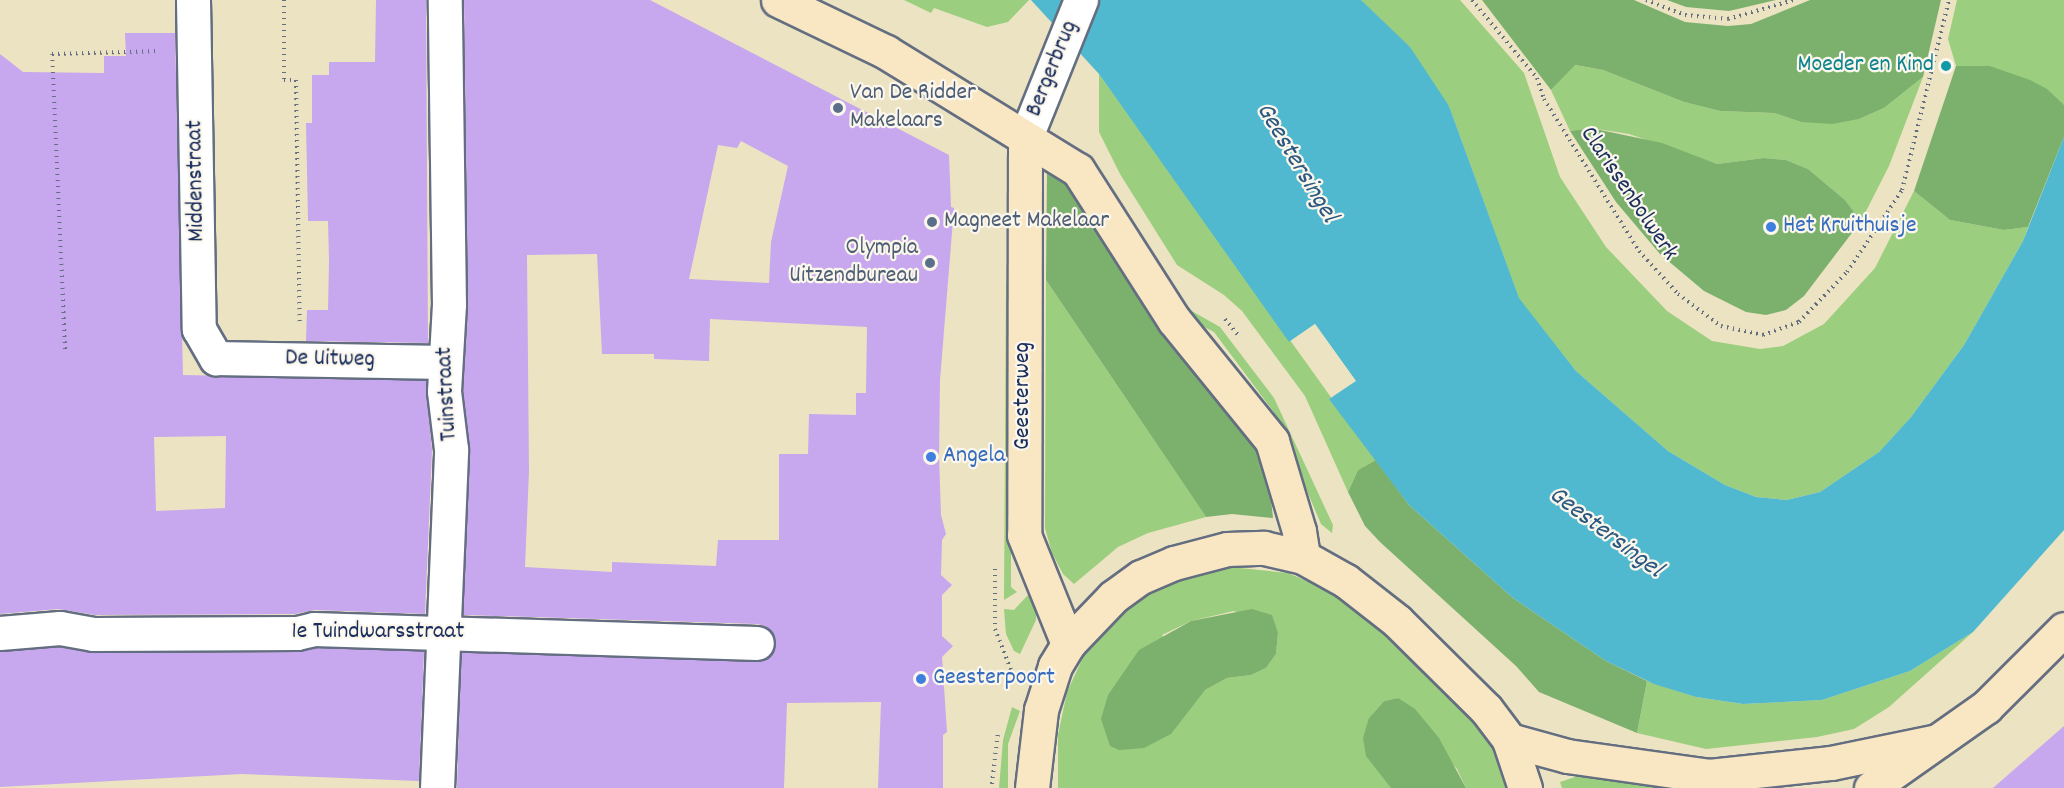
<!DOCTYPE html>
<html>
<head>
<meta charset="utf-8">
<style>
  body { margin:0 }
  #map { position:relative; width:2064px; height:788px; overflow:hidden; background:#ece3c3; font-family:Dekko,sans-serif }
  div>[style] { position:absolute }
  .green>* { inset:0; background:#9bce7e }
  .forest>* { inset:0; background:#7cb16d }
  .water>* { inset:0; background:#51b9cf }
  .pier>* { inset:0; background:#ece3c3 }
  .building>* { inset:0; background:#c7a7ed }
  .path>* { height:4px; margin-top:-2px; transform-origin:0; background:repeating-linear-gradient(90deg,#646e81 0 1.5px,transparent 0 6px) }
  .roads { filter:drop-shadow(2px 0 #646e81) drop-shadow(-2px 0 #646e81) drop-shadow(0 2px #646e81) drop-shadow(0 -2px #646e81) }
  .minor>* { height:33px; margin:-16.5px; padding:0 16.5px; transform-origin:16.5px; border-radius:16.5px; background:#fff }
  .secondary>* { height:33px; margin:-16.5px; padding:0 16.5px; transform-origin:16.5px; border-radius:16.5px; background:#f9e7c3 }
  .dots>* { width:16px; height:16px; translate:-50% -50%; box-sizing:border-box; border:3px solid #fbf7ec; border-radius:50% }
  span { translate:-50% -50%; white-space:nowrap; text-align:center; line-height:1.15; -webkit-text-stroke:4.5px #fbf7ec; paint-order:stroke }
  .culture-label { font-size:24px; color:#0d838f }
  .right { translate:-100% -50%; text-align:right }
  .street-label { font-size:24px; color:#1b2f5e }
  .service-label { font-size:24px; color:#4e5e75 }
  .left { translate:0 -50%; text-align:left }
  .shop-label { font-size:24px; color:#366cbe }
  .water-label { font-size:26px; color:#2b5880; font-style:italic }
</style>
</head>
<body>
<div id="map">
  <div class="green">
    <i style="clip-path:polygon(904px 0,1029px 0,1008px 22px,987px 27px,934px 8px,931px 13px)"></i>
    <i style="clip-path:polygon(1361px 0,1460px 0,1524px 73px,1560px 177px,1606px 247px,1667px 311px,1712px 341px,1760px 349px,1783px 346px,1824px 324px,1875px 268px,1914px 191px,1950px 220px,2004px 230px,2028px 227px,2023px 241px,1964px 345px,1911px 417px,1879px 452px,1820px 492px,1787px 500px,1756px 497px,1725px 485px,1668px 451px,1576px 371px,1519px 299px,1449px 106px)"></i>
    <i style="clip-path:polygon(1957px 0,2064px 0,2064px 105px,1990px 66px,1956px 66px,1948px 39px)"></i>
    <i style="clip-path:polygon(1574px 65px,1603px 70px,1684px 102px,1720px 111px,1774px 113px,1801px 122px,1859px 119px,1884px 108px,1923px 77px,1889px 166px,1861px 221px,1845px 200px,1808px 169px,1786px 160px,1764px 158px,1717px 164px,1629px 134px,1591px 128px,1570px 131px,1551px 90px)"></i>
    <i style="clip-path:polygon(1099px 74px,1376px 460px,1358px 470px,1348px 492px,1305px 396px,1242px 311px,1224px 295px,1177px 265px,1120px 174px,1099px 132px)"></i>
    <i style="clip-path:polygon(1011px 258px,1011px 587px,1017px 592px,1004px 600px,1006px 284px)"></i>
    <i style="clip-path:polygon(1046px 280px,1206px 517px,1148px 533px,1118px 547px,1074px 584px,1063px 574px,1052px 553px,1045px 528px)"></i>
    <i style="clip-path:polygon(1183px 306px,1220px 327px,1274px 398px,1333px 525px,1332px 533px,1321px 524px,1273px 411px,1214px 332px,1189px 319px)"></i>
    <i style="clip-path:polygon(evenodd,1230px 567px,1288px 573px,1339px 595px,1363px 614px,1459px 703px,1488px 737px,1508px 788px,1466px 788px,1457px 769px,1398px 698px,1384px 701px,1369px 718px,1391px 788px,1058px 788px,1058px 735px,1067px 692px,1086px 651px,1112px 620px,1144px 596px,1170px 581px,1230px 567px,1234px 611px,1278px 633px,1276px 654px,1266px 668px,1251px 675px,1227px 678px,1205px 690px,1162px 635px,1191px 621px,1234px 611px)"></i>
    <i style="clip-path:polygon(1029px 594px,1036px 602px,1036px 620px,1020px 654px,1014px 651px,1006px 634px,1004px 609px,1014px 610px)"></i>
    <i style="clip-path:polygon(1973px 632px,1889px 707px,1854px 729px,1817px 737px,1706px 749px,1637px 733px,1647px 681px,1696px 697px,1743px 704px,1822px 700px,1910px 671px)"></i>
    <i style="clip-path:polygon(1012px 707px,1020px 711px,1008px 744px,1008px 788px,999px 788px,1003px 740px)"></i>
    <i style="clip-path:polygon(1613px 772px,1664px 788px,1562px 788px,1560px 782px,1581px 775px)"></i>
  </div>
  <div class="forest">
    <i style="clip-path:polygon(1482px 0,1634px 0,1685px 22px,1728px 26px,1751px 24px,1810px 0,1941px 0,1923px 77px,1884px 108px,1859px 119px,1832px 124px,1801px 122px,1774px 113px,1720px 111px,1684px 102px,1603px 70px,1575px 65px,1551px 90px)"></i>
    <i style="clip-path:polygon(1667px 0,1776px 0,1729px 11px,1686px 7px)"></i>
    <i style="clip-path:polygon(1956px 66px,1990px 66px,2030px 80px,2047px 89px,2064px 105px,2064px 137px,2028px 227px,2004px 230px,1950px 220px,1914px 191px)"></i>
    <i style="clip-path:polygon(1591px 128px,1662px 143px,1717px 164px,1764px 158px,1786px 160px,1808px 169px,1845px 200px,1861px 221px,1804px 296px,1786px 310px,1766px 315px,1746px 312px,1704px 291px,1660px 254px,1616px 202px,1570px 131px)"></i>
    <i style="clip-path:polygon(1054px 163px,1253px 443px,1268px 471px,1273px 518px,1232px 514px,1206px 517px,1046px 280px,1047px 169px)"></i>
    <i style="clip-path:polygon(1376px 460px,1409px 505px,1513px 598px,1606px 661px,1647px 681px,1637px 733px,1539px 692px,1516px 666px,1380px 542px,1365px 526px,1348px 492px,1358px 470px)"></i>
    <i style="clip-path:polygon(1252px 609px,1272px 615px,1278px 633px,1276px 654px,1266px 668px,1251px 675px,1227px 678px,1205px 690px,1171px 734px,1144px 748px,1119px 750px,1110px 746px,1101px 719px,1108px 695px,1139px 650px,1191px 621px)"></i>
    <i style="clip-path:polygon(1398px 698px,1415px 709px,1439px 738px,1466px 788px,1391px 788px,1366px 756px,1363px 738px,1369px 718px,1384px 701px)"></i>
  </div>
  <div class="water">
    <i style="clip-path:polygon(1031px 0,1361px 0,1410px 47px,1449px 106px,1519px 298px,1576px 371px,1668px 451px,1725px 485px,1756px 497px,1787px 500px,1820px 492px,1879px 452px,1911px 417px,1964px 345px,2023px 241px,2064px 137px,2064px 530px,1973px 632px,1910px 671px,1822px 700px,1743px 704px,1696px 697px,1654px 684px,1606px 661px,1513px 598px,1409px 505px,1329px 399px,1355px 380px,1315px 324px,1289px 342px,1099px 74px)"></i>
  </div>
  <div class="pier">
    <i style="clip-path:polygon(1315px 324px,1356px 381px,1329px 399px,1351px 380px,1315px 328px,1289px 342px)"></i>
  </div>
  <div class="building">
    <i style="clip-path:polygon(376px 0,426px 0,428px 343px,306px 341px,307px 310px,328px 310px,329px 261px,328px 221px,308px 221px,306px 123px,312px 123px,312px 75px,329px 75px,329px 62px,375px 62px)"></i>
    <i style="clip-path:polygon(evenodd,464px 0,650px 0,949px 155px,951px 207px,954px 208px,940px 380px,939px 456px,941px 515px,946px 534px,942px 540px,941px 575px,952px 585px,942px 595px,942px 636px,953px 646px,942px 657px,947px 732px,943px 735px,943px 788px,878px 788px,881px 702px,787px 703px,784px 788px,457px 788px,461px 652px,756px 662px,773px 653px,776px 643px,767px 627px,758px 624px,463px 615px,470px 450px,463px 390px,468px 305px,464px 0,741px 141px,788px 166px,771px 242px,769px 283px,689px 279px,718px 145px,737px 148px,741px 141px,464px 0,597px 254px,602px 354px,654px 354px,654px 359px,709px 361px,710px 319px,867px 327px,866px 393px,856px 393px,856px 415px,809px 414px,808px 454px,779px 454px,779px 540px,718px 540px,716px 566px,612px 562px,612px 572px,525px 567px,529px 471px,527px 255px,597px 254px)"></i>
    <i style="clip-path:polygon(evenodd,125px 33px,175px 33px,183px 375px,426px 380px,432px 450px,425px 614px,315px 610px,295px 614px,95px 615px,58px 609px,0 614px,0 54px,23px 72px,104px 73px,104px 56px,126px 56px,125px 33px,226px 436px,225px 508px,156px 511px,154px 437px,226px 436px)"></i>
    <i style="clip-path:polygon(59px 647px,93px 653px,297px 652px,316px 648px,424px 651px,419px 781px,242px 774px,0 787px,0 651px)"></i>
    <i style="clip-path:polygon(2064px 726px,2064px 788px,1993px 788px)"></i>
  </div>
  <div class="path">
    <i style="left:284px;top:0;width:80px;rotate:90deg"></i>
    <i style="left:284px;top:80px;width:12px"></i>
    <i style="left:296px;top:80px;width:243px;rotate:89.1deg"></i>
    <i style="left:1472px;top:0;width:102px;rotate:50.2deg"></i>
    <i style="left:1537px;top:78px;width:22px;rotate:72deg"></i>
    <i style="left:1544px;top:99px;width:179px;rotate:58deg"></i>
    <i style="left:1639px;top:251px;width:58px;rotate:47.8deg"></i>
    <i style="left:1678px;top:294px;width:54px;rotate:36.7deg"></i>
    <i style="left:1721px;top:326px;width:43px;rotate:12.1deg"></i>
    <i style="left:1763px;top:335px;width:38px;rotate:-20deg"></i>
    <i style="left:1799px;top:322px;width:69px;rotate:-46.2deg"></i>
    <i style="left:1847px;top:272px;width:99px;rotate:-56.1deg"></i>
    <i style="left:1902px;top:190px;width:196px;rotate:-76.1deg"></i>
    <i style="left:1646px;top:0;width:42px;rotate:21deg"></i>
    <i style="left:1685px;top:15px;width:43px;rotate:5.3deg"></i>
    <i style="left:1728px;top:19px;width:69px;rotate:-16.1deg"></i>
    <i style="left:1225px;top:319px;width:22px;rotate:51deg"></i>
    <i style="left:65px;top:349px;width:295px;rotate:-92.5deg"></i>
    <i style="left:52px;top:54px;width:106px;rotate:-1.6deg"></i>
    <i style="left:995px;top:569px;width:60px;rotate:90deg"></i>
    <i style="left:995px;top:629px;width:49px;rotate:68.6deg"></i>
    <i style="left:992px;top:784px;width:52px;rotate:-83.4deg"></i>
  </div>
  <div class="roads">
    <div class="minor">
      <i style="left:193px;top:0;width:329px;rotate:89deg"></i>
      <i style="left:199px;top:329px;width:34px;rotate:60deg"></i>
      <i style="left:216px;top:358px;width:228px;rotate:1deg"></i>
      <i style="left:1025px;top:139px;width:150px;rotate:-68.1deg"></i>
      <i style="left:0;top:633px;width:60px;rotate:-4.8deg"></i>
      <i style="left:60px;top:628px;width:34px;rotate:10deg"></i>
      <i style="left:93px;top:634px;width:204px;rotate:-0.3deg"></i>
      <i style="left:297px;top:633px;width:17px;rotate:-13deg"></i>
      <i style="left:314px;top:629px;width:443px;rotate:1.8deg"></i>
      <i style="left:437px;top:788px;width:339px;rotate:-87.6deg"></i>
      <i style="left:451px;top:449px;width:58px;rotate:-96.9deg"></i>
      <i style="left:444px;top:391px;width:86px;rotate:-86.7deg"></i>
      <i style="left:449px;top:305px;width:305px;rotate:-90.8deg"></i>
    </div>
    <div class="secondary">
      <i style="left:778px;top:0;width:120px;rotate:25.7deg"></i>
      <i style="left:886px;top:52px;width:225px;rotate:31.6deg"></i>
      <i style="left:1078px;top:170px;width:178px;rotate:57.4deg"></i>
      <i style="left:1174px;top:320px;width:156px;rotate:51deg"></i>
      <i style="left:1272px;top:441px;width:94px;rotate:73.3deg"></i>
      <i style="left:1299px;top:531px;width:26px;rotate:81deg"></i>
      <i style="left:1025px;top:139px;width:396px;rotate:90.1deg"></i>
      <i style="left:1024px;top:535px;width:118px;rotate:68deg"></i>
      <i style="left:1509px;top:740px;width:60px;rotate:15.4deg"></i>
      <i style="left:1567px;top:756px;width:143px;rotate:8deg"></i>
      <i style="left:1709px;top:776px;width:123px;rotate:-6.1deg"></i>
      <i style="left:1831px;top:763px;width:108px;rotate:-11.7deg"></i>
      <i style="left:1032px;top:788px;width:79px;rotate:-83.4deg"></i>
      <i style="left:1041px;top:710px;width:46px;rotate:-72.3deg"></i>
      <i style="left:1055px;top:666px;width:26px;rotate:-59deg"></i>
      <i style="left:1068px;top:644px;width:65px;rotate:-46.2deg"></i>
      <i style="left:1113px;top:597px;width:34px;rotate:-36deg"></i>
      <i style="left:1141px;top:577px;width:36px;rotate:-23deg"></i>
      <i style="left:1174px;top:563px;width:55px;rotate:-14.8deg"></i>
      <i style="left:1227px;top:549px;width:37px;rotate:-2deg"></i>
      <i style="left:1264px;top:548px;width:40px;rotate:13deg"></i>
      <i style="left:1303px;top:557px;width:49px;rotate:29.2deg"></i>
      <i style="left:1346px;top:581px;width:65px;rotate:38.1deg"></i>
      <i style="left:1397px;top:621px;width:125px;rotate:44.7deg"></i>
      <i style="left:1486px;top:709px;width:39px;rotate:53deg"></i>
      <i style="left:1509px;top:740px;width:51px;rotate:71.6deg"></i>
      <i style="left:1871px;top:788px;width:141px;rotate:-35.2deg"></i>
      <i style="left:1986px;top:707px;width:110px;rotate:-45deg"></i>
    </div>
  </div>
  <div class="dots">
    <i style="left:1946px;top:66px;background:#0f9aa8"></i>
    <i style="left:838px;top:108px;background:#5c6f8a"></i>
    <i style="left:932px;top:222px;background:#5c6f8a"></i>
    <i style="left:1771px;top:227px;background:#3f7fe0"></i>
    <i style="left:930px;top:263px;background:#5c6f8a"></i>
    <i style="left:931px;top:457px;background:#3f7fe0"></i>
    <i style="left:921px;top:679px;background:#3f7fe0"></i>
  </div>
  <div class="culture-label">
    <span class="right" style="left:1934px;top:66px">Moeder en Kind</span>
  </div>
  <div class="street-label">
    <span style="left:1053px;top:69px;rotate:-68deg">Bergerbrug</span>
    <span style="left:197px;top:181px;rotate:-91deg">Middenstraat</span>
    <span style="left:1628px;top:194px;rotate:56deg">Clarissenbolwerk</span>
    <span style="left:330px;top:360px;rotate:1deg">De Uitweg</span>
    <span style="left:448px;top:394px;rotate:-93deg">Tuinstraat</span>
    <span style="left:1024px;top:396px;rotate:-90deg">Geesterweg</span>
    <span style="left:378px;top:633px">1e Tuindwarsstraat</span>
  </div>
  <div class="service-label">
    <span class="left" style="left:850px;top:108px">Van De Ridder<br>Makelaars</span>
    <span class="left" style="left:944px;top:222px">Magneet Makelaar</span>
    <span class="right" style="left:918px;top:263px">Olympia<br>Uitzendbureau</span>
  </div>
  <div class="shop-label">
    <span class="left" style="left:1783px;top:227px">Het Kruithuisje</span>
    <span class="left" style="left:943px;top:457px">Angela</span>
    <span class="left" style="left:933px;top:679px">Geesterpoort</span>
  </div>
  <div class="water-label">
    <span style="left:1296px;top:163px;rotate:59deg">Geestersingel</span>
    <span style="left:1605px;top:533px;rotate:37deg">Geestersingel</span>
  </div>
</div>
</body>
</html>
